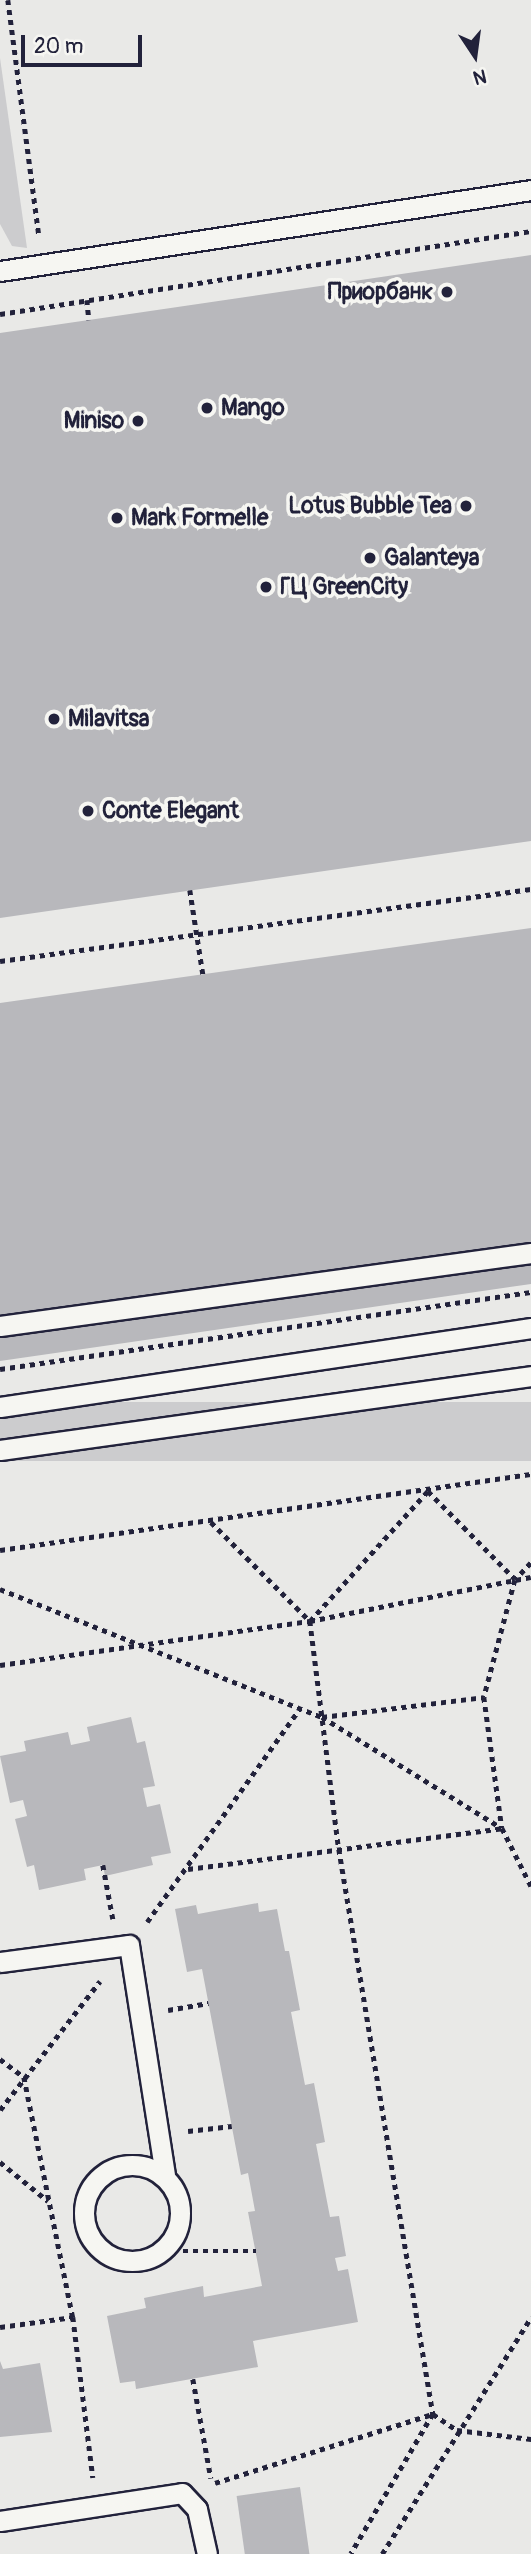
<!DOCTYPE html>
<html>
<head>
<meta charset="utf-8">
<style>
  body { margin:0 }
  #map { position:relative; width:531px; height:2554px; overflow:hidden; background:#e9e9e7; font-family:Pangolin,sans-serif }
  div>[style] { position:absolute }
  .green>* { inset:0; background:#ccccce; transform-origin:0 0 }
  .building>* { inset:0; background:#b8b8bc; transform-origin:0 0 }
  .path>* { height:4.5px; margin-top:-2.25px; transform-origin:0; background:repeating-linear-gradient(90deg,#22223b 0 5px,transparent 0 10px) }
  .roads { filter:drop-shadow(2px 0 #22223b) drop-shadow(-2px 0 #22223b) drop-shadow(0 2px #22223b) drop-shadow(0 -2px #22223b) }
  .service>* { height:19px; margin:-9.5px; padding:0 9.5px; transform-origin:9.5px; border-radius:9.5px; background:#f6f6f2 }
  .service>.ring { margin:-9.5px; padding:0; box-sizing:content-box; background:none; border:19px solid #f6f6f2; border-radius:50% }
  .path-bridge>* { height:4.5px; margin-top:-2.25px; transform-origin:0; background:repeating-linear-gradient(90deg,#22223b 0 5px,transparent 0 10px) }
  .dots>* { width:19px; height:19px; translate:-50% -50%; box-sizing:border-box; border:4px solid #f6f6f2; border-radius:50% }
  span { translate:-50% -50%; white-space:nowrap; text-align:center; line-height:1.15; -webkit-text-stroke:7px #f6f6f2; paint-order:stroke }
  .poi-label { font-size:23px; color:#22223b; font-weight:700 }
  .right { translate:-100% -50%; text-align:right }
  .left { translate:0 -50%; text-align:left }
  .north { position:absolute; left:440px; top:21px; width:70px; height:70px; -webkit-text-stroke:5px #f6f6f2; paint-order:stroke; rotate:167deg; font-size:19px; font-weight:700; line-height:28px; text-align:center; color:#22223b }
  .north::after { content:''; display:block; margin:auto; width:24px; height:32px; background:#22223b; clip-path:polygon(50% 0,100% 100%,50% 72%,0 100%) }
  .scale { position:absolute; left:21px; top:35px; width:121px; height:32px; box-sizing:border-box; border:4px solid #22223b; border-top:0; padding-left:9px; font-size:21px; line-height:24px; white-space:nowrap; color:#22223b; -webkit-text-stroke:5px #f6f6f2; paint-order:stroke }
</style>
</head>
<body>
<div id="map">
  <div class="green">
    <i style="clip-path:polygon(0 58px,27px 248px,12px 246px,0 224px)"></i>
    <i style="left:531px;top:1402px;width:59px;height:536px;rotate:90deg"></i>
  </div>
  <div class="building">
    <i style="clip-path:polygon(531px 255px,531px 841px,0 918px,0 333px)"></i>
    <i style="clip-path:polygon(531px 928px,531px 1284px,0 1361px,0 1003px)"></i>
    <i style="clip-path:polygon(131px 1717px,137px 1743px,145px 1741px,155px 1786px,143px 1788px,147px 1807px,160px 1804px,171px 1853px,151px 1857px,153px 1865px,105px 1876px,103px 1865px,84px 1869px,86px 1880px,39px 1890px,34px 1865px,27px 1867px,15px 1819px,27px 1816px,23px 1800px,10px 1803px,0 1756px,26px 1751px,24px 1741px,68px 1732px,71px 1745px,90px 1741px,87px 1727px)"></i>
    <i style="clip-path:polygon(258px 1903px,259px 1912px,277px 1909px,285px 1951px,289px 1951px,300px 2010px,291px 2012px,305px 2085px,314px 2083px,325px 2142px,316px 2144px,330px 2217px,339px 2216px,346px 2256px,335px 2258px,338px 2271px,348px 2269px,358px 2322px,253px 2341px,258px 2367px,136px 2389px,135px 2381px,120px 2383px,107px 2316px,146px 2308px,144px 2298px,203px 2286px,204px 2297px,262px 2286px,248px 2212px,255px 2211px,248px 2173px,241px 2175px,202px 1969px,187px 1972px,175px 1909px,196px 1905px,198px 1914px)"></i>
    <i style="clip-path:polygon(0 2361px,3px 2369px,40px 2363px,52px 2432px,0 2437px)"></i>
    <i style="left:300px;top:2487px;width:68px;height:64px;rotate:82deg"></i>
  </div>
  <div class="path">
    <i style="left:8px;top:0;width:237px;rotate:82.5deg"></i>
    <i style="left:87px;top:300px;width:20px;rotate:84deg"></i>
    <i style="left:0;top:314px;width:537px;rotate:-8.88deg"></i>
    <i style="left:0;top:961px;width:536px;rotate:-7.72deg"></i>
    <i style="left:0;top:1369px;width:537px;rotate:-8.25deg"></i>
    <i style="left:211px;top:1522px;width:140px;rotate:45deg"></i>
    <i style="left:310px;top:1621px;width:176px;rotate:-47.8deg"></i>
    <i style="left:428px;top:1491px;width:124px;rotate:45.3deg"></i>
    <i style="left:0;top:1550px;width:536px;rotate:-8.15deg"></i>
    <i style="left:531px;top:1563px;width:23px;rotate:133deg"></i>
    <i style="left:515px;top:1580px;width:121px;rotate:104.8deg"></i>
    <i style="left:484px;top:1697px;width:132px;rotate:82.2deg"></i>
    <i style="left:502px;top:1828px;width:65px;rotate:63.4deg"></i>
    <i style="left:0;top:1589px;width:347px;rotate:21.7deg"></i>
    <i style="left:322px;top:1717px;width:211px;rotate:31.7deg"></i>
    <i style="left:310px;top:1621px;width:230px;rotate:82.8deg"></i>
    <i style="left:339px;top:1849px;width:573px;rotate:80.55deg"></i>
    <i style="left:433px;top:2414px;width:162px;rotate:120.4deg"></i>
    <i style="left:0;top:1665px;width:313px;rotate:-8.1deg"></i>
    <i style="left:310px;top:1621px;width:225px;rotate:-11.3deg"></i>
    <i style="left:322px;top:1717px;width:163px;rotate:-7deg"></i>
    <i style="left:103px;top:1865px;width:55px;rotate:79.5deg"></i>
    <i style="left:188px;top:1869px;width:317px;rotate:-7.4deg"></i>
    <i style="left:147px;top:1922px;width:263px;rotate:-54.4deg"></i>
    <i style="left:168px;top:2010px;width:41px;rotate:-9.9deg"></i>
    <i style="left:0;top:2059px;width:30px;rotate:37deg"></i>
    <i style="left:24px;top:2077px;width:245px;rotate:78.5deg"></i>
    <i style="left:73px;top:2317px;width:162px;rotate:82.9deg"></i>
    <i style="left:0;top:2110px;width:163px;rotate:-52.2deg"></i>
    <i style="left:188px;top:2131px;width:44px;rotate:-6.5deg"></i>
    <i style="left:0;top:2162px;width:62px;rotate:39.1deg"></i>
    <i style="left:163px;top:2251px;width:93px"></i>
    <i style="left:0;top:2327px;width:74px;rotate:-7.8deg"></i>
    <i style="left:193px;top:2379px;width:101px;rotate:79.7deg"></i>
    <i style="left:215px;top:2483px;width:229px;rotate:-17.6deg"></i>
    <i style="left:433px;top:2414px;width:29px;rotate:34deg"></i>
    <i style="left:457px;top:2430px;width:75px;rotate:6.9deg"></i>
    <i style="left:382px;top:2554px;width:280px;rotate:-57.8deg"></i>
  </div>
  <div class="roads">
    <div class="service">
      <i style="left:0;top:271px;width:537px;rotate:-8.67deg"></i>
      <i style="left:0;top:1326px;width:536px;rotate:-7.83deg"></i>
      <i style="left:0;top:1407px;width:537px;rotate:-8.46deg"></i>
      <i style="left:0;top:1450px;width:536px;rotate:-7.93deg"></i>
      <i style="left:0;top:1962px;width:130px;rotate:-7.5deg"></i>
      <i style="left:129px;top:1945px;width:232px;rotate:81.1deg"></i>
      <i class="ring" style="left:84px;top:2165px;width:77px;height:77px"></i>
      <i style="left:0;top:2521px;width:184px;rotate:-8.7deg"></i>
      <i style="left:182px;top:2493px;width:22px;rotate:47deg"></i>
      <i style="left:197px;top:2509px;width:46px;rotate:77.5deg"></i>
    </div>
  </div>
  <div class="path-bridge">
    <i style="left:190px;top:890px;width:85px;rotate:81.2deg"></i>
  </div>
  <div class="dots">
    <i style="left:447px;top:292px;background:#22223b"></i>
    <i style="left:207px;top:408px;background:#22223b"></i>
    <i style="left:138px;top:421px;background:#22223b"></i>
    <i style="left:466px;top:506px;background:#22223b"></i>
    <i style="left:117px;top:518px;background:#22223b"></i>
    <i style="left:370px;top:558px;background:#22223b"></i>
    <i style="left:266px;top:587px;background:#22223b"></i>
    <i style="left:54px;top:719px;background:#22223b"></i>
    <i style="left:88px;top:811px;background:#22223b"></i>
  </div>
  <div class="poi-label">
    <span class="right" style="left:433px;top:292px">Приорбанк</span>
    <span class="left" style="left:221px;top:408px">Mango</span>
    <span class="right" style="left:124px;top:421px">Miniso</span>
    <span class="right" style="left:452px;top:506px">Lotus Bubble Tea</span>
    <span class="left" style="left:131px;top:518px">Mark Formelle</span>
    <span class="left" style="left:384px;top:558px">Galanteya</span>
    <span class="left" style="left:280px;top:587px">ГЦ GreenCity</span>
    <span class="left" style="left:68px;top:719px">Milavitsa</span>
    <span class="left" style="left:102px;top:811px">Conte Elegant</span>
  </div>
  <div class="north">N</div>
  <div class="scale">20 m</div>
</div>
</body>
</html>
